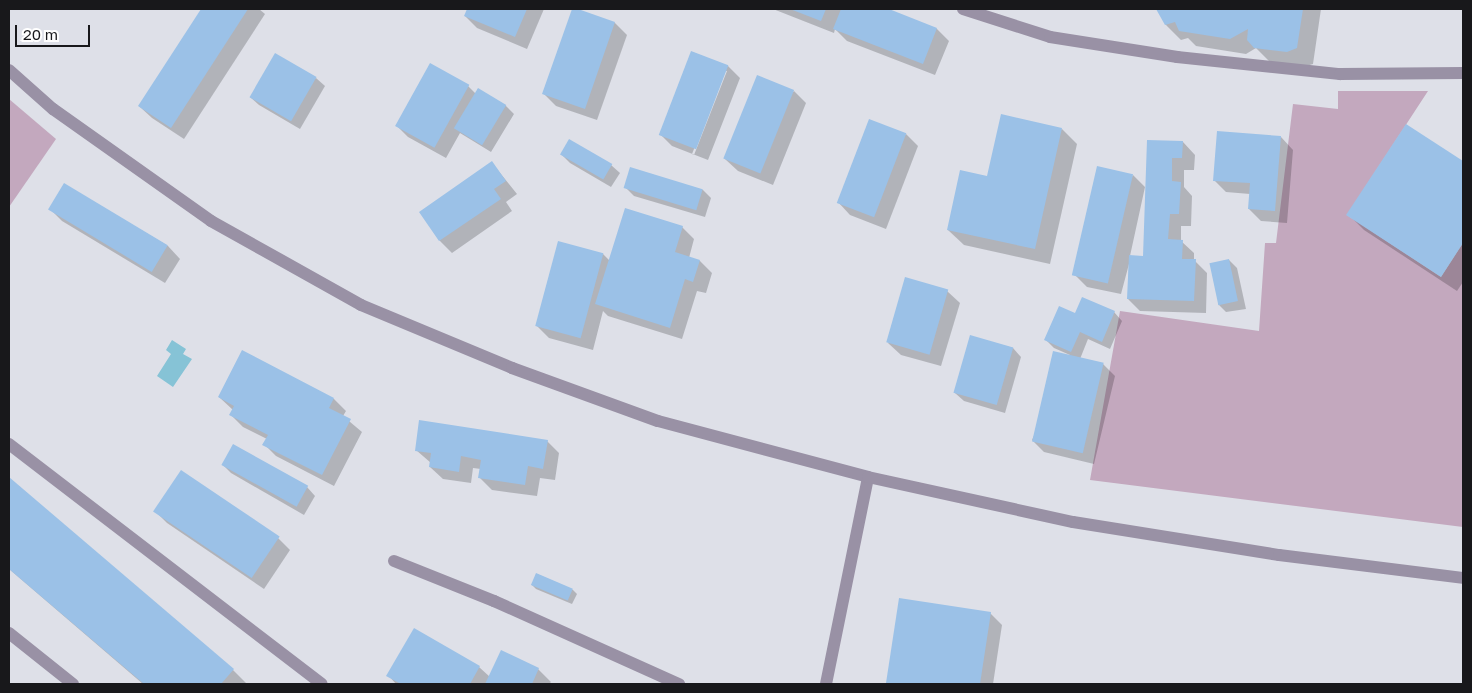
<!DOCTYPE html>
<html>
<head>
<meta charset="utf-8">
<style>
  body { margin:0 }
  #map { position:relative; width:1472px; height:693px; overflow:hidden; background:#dee0e8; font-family:"Golos Text",sans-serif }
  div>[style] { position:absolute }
  .green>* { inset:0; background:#c3a8be }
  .water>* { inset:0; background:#86c3d6 }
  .shadow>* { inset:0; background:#0003 }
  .building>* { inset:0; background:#9bc1e7; transform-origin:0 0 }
  .service>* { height:12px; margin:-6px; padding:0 6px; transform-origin:6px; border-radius:6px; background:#9991a5 }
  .minor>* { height:12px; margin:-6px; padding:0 6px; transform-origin:6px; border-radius:6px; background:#9991a5 }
  .tertiary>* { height:12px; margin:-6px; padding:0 6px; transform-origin:6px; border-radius:6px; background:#9991a5 }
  span { translate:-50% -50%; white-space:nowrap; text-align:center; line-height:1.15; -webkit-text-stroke:4.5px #fff; paint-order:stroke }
  .frame { position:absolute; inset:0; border:10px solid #18181b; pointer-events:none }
  .scale { position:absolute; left:15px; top:25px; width:75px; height:22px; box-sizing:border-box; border:2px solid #18181b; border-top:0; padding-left:6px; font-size:15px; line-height:18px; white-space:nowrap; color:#18181b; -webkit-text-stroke:4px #fff; paint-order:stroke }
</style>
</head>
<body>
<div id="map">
  <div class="green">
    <i style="clip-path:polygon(1338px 91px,1428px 91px,1347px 215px,1441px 277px,1463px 243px,1463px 527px,1090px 480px,1120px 311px,1259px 331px,1265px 243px,1276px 243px,1293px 104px,1338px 109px)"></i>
    <i style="clip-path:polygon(9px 99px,56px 139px,9px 207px)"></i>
  </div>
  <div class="water">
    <i style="clip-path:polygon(172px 340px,186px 349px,183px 354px,192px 359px,173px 387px,157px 376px,171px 354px,166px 350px)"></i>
  </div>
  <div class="shadow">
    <i style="clip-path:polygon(202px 9px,259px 9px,265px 14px,184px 139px,152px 118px,139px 106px)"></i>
    <i style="clip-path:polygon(468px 9px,544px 9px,527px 49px,477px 28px,465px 16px)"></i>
    <i style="clip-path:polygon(573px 9px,615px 23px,627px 35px,597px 120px,556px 106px,543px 93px)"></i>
    <i style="clip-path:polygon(773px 9px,885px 9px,937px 29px,949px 41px,935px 75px,847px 41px,835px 29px,834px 33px)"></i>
    <i style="clip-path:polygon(1157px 9px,1321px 9px,1313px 64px,1303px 67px,1271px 63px,1256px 48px,1246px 54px,1196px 46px,1188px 38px,1181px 40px,1166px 25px)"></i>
    <i style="clip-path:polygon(evenodd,692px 52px,728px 66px,740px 78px,708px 160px,672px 146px,660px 134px,692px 52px,725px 71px,727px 71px,694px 155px,692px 154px,725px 71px)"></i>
    <i style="clip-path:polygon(316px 78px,325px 86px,300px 129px,259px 105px,250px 97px)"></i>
    <i style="clip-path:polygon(468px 86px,476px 94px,478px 89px,506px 106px,514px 114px,491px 152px,460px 133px,446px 158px,408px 137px,396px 125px)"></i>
    <i style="clip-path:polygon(794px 91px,806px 103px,773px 185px,738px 171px,725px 159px)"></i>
    <i style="clip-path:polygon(1406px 125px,1463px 163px,1463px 282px,1457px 291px,1364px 230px,1348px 214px)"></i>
    <i style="clip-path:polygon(1062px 129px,1077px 144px,1050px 264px,964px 245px,948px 230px,988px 178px)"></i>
    <i style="clip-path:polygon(906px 134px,918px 146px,886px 229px,850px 215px,838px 202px)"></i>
    <i style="clip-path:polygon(1281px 137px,1293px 150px,1287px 223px,1261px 221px,1249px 209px,1250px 194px,1226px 192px,1214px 180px)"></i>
    <i style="clip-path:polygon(1148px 141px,1183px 142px,1195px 155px,1194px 170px,1184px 170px,1184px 187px,1192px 196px,1191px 226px,1181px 226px,1181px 241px,1194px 253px,1194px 260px,1207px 273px,1206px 313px,1140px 311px,1128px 299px,1129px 264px,1121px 294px,1087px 287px,1075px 275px,1133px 175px,1145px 187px,1130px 256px,1144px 257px)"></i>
    <i style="clip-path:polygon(562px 155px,611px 165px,620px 173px,611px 187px,570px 163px)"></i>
    <i style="clip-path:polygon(492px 163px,517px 194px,506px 202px,512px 211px,452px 253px,440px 241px,421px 213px)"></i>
    <i style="clip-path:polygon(631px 169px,703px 190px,711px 198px,705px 217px,634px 196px,626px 188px)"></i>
    <i style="clip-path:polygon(64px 185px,168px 246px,180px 259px,165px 283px,62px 221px,50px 209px)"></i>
    <i style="clip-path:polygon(682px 227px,694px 239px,689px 258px,700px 261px,712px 273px,706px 293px,697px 291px,682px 339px,608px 316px,603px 311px,593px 350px,549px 338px,537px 326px,603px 254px,610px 261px)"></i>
    <i style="clip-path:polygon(1229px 260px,1237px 268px,1246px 309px,1226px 312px,1218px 304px)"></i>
    <i style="clip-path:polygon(947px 291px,960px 303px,941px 366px,901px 355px,888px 343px)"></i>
    <i style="clip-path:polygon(1114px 312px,1122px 321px,1110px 349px,1088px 339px,1080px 359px,1103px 364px,1115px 376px,1094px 464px,1044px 452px,1032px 440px,1070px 355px,1054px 348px,1045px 339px,1076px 315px)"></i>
    <i style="clip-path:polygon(971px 337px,1013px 348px,1021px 357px,1005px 413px,964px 401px,955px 393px)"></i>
    <i style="clip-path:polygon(219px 397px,334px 399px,346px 411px,343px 416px,362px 432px,334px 486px,276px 456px,264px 444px,267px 439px,243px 427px,231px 415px,233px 410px)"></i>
    <i style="clip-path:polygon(547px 441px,559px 453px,555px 480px,540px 478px,537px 496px,492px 490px,480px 478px,481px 469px,473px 468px,471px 483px,443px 479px,430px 467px,431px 463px,416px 450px)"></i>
    <i style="clip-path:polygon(223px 465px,307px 487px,315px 496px,304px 515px,231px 473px)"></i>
    <i style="clip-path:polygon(9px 478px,233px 670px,247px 684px,143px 684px,9px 569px)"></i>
    <i style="clip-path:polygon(155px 511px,278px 538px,290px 550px,264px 589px,167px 523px)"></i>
    <i style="clip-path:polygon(537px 574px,573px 590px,577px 594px,572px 604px,536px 589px,532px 585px)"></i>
    <i style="clip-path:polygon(990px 613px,1002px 625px,993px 684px,887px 683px)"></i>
    <i style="clip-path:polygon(414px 630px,479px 667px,490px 677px,501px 652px,538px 669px,551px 682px,549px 684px,396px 684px,388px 675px)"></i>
  </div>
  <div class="building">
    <i style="clip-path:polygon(201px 9px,248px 9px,171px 128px,138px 106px)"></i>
    <i style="clip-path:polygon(467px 9px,527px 9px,515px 37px,464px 16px)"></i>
    <i style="clip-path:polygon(572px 9px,578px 9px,615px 22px,585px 109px,542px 94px)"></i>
    <i style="clip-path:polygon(790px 9px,826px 9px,821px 21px)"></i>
    <i style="clip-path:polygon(841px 9px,889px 9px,937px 28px,923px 64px,833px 29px)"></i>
    <i style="clip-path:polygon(1156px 9px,1303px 9px,1297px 48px,1287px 52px,1254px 48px,1247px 40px,1248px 29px,1230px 39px,1179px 31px,1175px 22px,1165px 25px)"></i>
    <i style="left:691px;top:51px;width:40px;height:90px;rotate:21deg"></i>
    <i style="left:275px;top:53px;width:48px;height:51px;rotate:30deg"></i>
    <i style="left:430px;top:63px;width:45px;height:72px;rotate:29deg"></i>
    <i style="left:757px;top:75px;width:40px;height:90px;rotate:22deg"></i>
    <i style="left:478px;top:88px;width:33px;height:47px;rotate:31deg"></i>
    <i style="clip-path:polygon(1001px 114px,1062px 128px,1035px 249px,947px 230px,960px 170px,987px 176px)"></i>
    <i style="left:869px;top:119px;width:40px;height:90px;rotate:21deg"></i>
    <i style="clip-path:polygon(1406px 124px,1463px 161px,1463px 243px,1441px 277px,1346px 215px)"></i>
    <i style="clip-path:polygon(1217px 131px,1281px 136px,1275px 211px,1248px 209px,1250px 183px,1213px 181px)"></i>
    <i style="left:569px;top:139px;width:50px;height:18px;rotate:30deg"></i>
    <i style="clip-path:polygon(1147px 140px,1183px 141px,1182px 158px,1172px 158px,1172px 181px,1181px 182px,1179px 214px,1170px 214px,1168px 239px,1183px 240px,1182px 259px,1196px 259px,1194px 301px,1127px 299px,1129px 255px,1143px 256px)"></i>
    <i style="clip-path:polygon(492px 161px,506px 181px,494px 189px,501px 199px,439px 241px,419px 212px)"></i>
    <i style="left:1097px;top:166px;width:37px;height:112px;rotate:13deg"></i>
    <i style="left:630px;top:167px;width:76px;height:22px;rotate:17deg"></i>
    <i style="left:64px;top:183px;width:121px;height:31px;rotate:31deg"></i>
    <i style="clip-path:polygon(625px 208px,683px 226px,675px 252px,700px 260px,693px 282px,685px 279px,670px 328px,595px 304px)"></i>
    <i style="left:558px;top:241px;width:47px;height:88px;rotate:15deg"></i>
    <i style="left:1229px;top:259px;width:43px;height:20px;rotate:78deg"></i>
    <i style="left:905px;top:277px;width:45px;height:68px;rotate:16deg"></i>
    <i style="clip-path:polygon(1082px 297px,1115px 311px,1102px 342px,1080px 332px,1071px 352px,1044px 340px,1059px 306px,1075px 313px)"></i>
    <i style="left:970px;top:335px;width:45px;height:60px;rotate:16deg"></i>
    <i style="clip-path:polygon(242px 350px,334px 398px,329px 408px,351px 419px,322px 475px,262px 445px,268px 435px,229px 415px,234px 406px,218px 397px)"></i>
    <i style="left:1053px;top:351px;width:52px;height:93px;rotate:13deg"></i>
    <i style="clip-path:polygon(419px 420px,548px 440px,543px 469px,528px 466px,525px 485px,478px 478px,481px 460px,461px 456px,459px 472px,429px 467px,431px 453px,415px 451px)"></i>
    <i style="left:233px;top:444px;width:86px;height:24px;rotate:29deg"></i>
    <i style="left:181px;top:470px;width:119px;height:50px;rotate:34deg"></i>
    <i style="clip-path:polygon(9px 477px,234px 669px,221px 684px,144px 684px,9px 569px)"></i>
    <i style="left:536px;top:573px;width:40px;height:13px;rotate:23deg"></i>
    <i style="clip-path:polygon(899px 598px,991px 612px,980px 684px,886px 683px)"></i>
    <i style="clip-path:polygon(414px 628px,480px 666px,470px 684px,401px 684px,386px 676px)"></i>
    <i style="clip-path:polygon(501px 650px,539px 668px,532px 684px,485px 684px)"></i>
  </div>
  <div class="service">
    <i style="left:1177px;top:57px;width:164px;rotate:6deg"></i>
    <i style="left:1340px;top:74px;width:123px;rotate:-0.5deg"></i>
    <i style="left:9px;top:444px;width:394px;rotate:37.5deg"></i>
    <i style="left:9px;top:633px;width:82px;rotate:38.6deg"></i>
  </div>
  <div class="minor">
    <i style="left:963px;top:9px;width:91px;rotate:17.8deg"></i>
    <i style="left:1050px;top:37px;width:129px;rotate:8.9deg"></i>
    <i style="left:394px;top:561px;width:108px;rotate:21.8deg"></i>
    <i style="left:494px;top:601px;width:203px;rotate:24.2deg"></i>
    <i style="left:826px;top:684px;width:211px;rotate:-78.5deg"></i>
  </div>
  <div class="tertiary">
    <i style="left:9px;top:70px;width:59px;rotate:41.6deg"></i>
    <i style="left:53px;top:109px;width:194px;rotate:35.3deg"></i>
    <i style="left:211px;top:221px;width:172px;rotate:29.2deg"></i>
    <i style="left:361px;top:305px;width:164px;rotate:22.6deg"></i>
    <i style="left:512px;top:368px;width:155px;rotate:20deg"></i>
    <i style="left:658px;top:421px;width:217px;rotate:14.9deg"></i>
    <i style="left:868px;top:477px;width:210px;rotate:12.4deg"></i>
    <i style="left:1073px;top:522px;width:209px;rotate:9.1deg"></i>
    <i style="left:1279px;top:555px;width:185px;rotate:7.1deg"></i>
  </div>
  <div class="frame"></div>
  <div class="scale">20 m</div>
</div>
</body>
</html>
